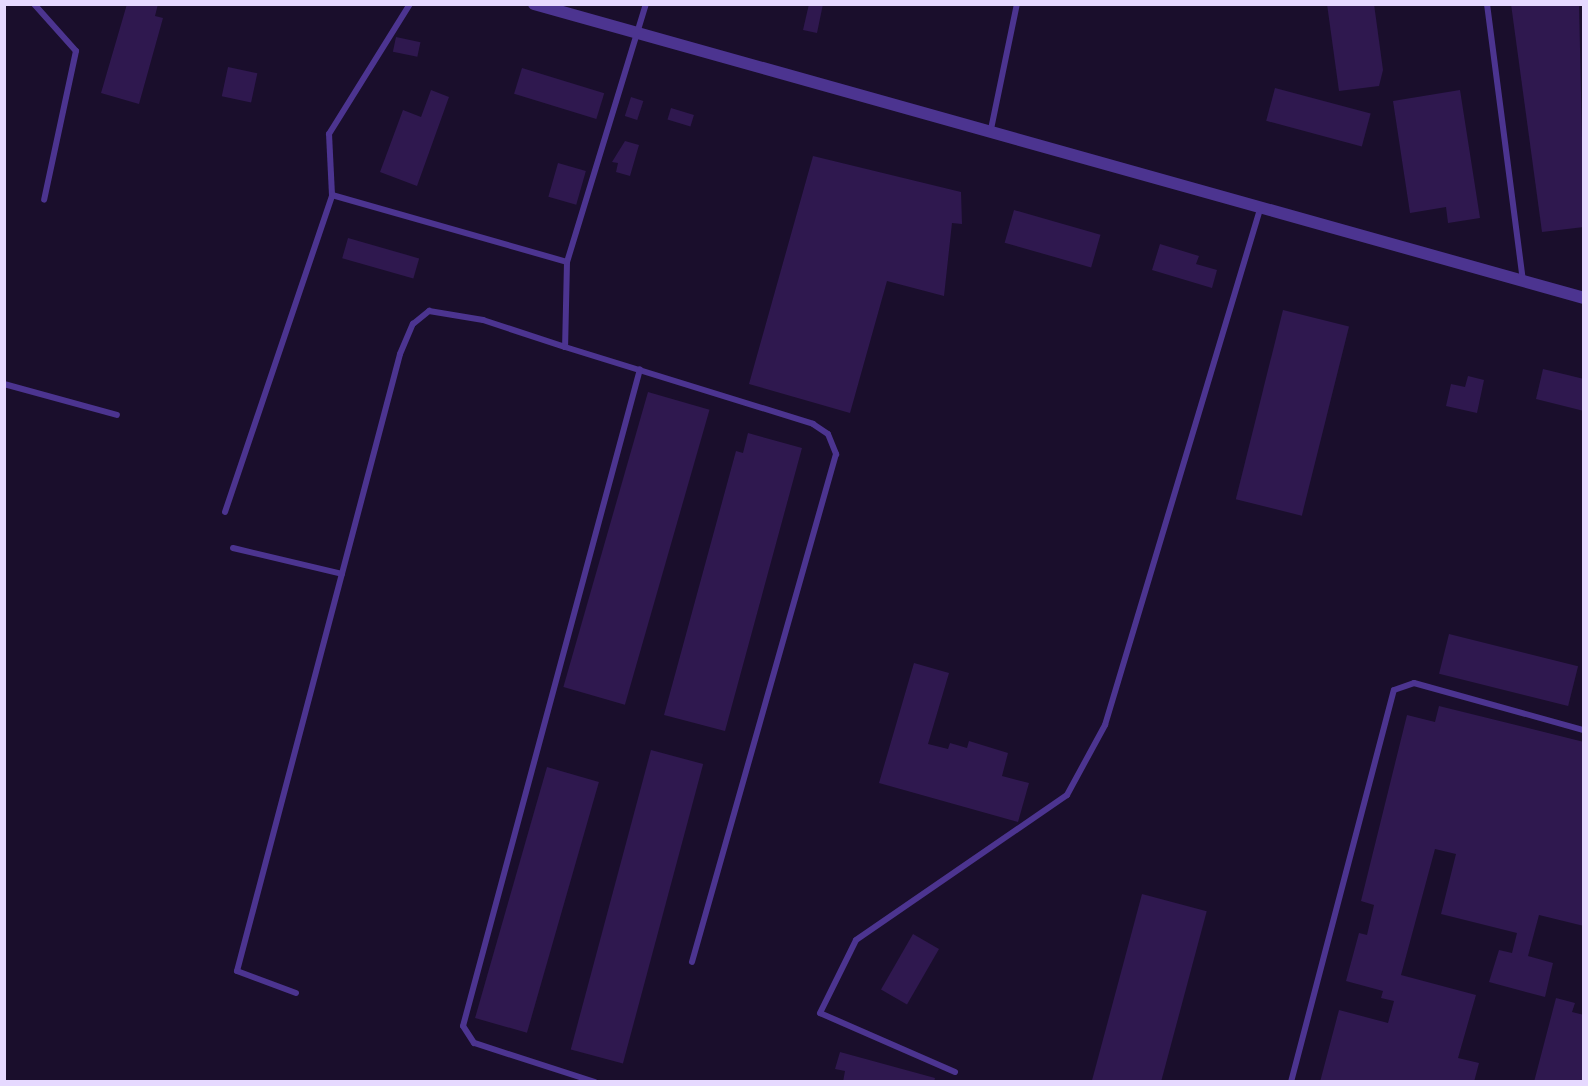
<!DOCTYPE html>
<html>
<head>
<meta charset="utf-8">
<style>
  body { margin:0 }
  #map { position:relative; width:1588px; height:1086px; overflow:hidden; background:#1a0e2c; font-family:Mulish,sans-serif }
  div>[style] { position:absolute }
  .building>* { inset:0; background:#2f184f; transform-origin:0 0 }
  .service>* { height:6px; margin:-3px; padding:0 3px; transform-origin:3px; border-radius:3px; background:#4c3490 }
  .minor>* { height:12px; margin:-6px; padding:0 6px; transform-origin:6px; border-radius:6px; background:#4c3490 }
  span { translate:-50% -50%; white-space:nowrap; text-align:center; line-height:1.15; -webkit-text-stroke:6px #1a0e2c; paint-order:stroke }
  .frame { position:absolute; inset:0; border:6px solid #e6d9ff; pointer-events:none }
</style>
</head>
<body>
<div id="map">
  <div class="building">
    <i style="clip-path:polygon(127px 4px,158px 4px,155px 16px,163px 18px,139px 104px,101px 93px)"></i>
    <i style="clip-path:polygon(809px 4px,823px 4px,817px 33px,803px 30px)"></i>
    <i style="clip-path:polygon(1327px 4px,1374px 4px,1383px 70px,1379px 86px,1339px 91px)"></i>
    <i style="clip-path:polygon(1511px 4px,1579px 4px,1584px 227px,1542px 232px)"></i>
    <i style="left:396px;top:37px;width:25px;height:15px;rotate:12deg"></i>
    <i style="left:228px;top:67px;width:30px;height:30px;rotate:12deg"></i>
    <i style="left:522px;top:68px;width:86px;height:27px;rotate:17deg"></i>
    <i style="left:1275px;top:88px;width:99px;height:34px;rotate:15deg"></i>
    <i style="clip-path:polygon(431px 90px,449px 97px,417px 186px,380px 172px,403px 110px,421px 117px)"></i>
    <i style="clip-path:polygon(1460px 90px,1480px 218px,1448px 223px,1446px 207px,1410px 213px,1393px 101px)"></i>
    <i style="left:631px;top:97px;width:13px;height:20px;rotate:18deg"></i>
    <i style="left:671px;top:108px;width:24px;height:12px;rotate:17deg"></i>
    <i style="clip-path:polygon(625px 141px,639px 145px,630px 176px,616px 172px,618px 163px,612px 162px)"></i>
    <i style="clip-path:polygon(813px 156px,961px 192px,962px 224px,952px 223px,944px 296px,887px 281px,850px 413px,749px 384px)"></i>
    <i style="left:558px;top:163px;width:29px;height:35px;rotate:16deg"></i>
    <i style="left:1014px;top:210px;width:90px;height:34px;rotate:16deg"></i>
    <i style="left:348px;top:238px;width:74px;height:21px;rotate:16deg"></i>
    <i style="clip-path:polygon(1160px 244px,1199px 256px,1196px 264px,1217px 270px,1212px 288px,1152px 270px)"></i>
    <i style="left:1283px;top:310px;width:68px;height:195px;rotate:14deg"></i>
    <i style="clip-path:polygon(1543px 369px,1584px 379px,1584px 411px,1536px 399px)"></i>
    <i style="clip-path:polygon(1468px 376px,1484px 380px,1477px 413px,1446px 406px,1451px 384px,1465px 387px)"></i>
    <i style="left:648px;top:392px;width:64px;height:307px;rotate:16deg"></i>
    <i style="clip-path:polygon(748px 433px,802px 448px,725px 731px,664px 715px,736px 451px,743px 453px)"></i>
    <i style="left:1449px;top:634px;width:133px;height:41px;rotate:14deg"></i>
    <i style="clip-path:polygon(914px 663px,949px 673px,928px 744px,948px 749px,950px 743px,967px 748px,969px 741px,1008px 753px,1002px 776px,1029px 783px,1018px 822px,879px 783px)"></i>
    <i style="clip-path:polygon(1439px 706px,1584px 742px,1584px 926px,1539px 915px,1528px 956px,1553px 963px,1545px 997px,1489px 982px,1499px 950px,1512px 953px,1517px 933px,1441px 914px,1456px 854px,1435px 849px,1401px 975px,1476px 995px,1458px 1058px,1479px 1063px,1474px 1082px,1320px 1082px,1339px 1010px,1388px 1023px,1394px 1001px,1381px 998px,1383px 991px,1346px 981px,1359px 933px,1367px 935px,1374px 905px,1361px 901px,1407px 715px,1435px 722px)"></i>
    <i style="left:651px;top:750px;width:54px;height:310px;rotate:15deg"></i>
    <i style="left:547px;top:767px;width:54px;height:261px;rotate:16deg"></i>
    <i style="left:1142px;top:894px;width:67px;height:195px;rotate:15deg"></i>
    <i style="left:913px;top:934px;width:30px;height:64px;rotate:30deg"></i>
    <i style="clip-path:polygon(1556px 998px,1575px 1003px,1572px 1012px,1584px 1015px,1584px 1082px,1534px 1082px)"></i>
    <i style="clip-path:polygon(840px 1052px,935px 1078px,934px 1082px,843px 1082px,845px 1071px,835px 1069px)"></i>
  </div>
  <div class="service">
    <i style="left:34px;top:4px;width:63px;rotate:48.2deg"></i>
    <i style="left:76px;top:51px;width:152px;rotate:102.1deg"></i>
    <i style="left:1487px;top:4px;width:278px;rotate:82.6deg"></i>
    <i style="left:990px;top:134px;width:133px;rotate:-78.3deg"></i>
    <i style="left:332px;top:195px;width:61px;rotate:-92.8deg"></i>
    <i style="left:329px;top:134px;width:153px;rotate:-58.1deg"></i>
    <i style="left:567px;top:262px;width:85px;rotate:91.3deg"></i>
    <i style="left:565px;top:347px;width:260px;rotate:17.2deg"></i>
    <i style="left:813px;top:424px;width:18px;rotate:34deg"></i>
    <i style="left:828px;top:434px;width:22px;rotate:68deg"></i>
    <i style="left:836px;top:454px;width:528px;rotate:105.83deg"></i>
    <i style="left:4px;top:384px;width:117px;rotate:15.3deg"></i>
    <i style="left:225px;top:512px;width:335px;rotate:-71.3deg"></i>
    <i style="left:332px;top:195px;width:244px;rotate:15.9deg"></i>
    <i style="left:567px;top:262px;width:270px;rotate:-73deg"></i>
    <i style="left:233px;top:548px;width:112px;rotate:13.4deg"></i>
    <i style="left:296px;top:993px;width:63px;rotate:-159.6deg"></i>
    <i style="left:237px;top:971px;width:638px;rotate:-75.2deg"></i>
    <i style="left:400px;top:354px;width:33px;rotate:-67deg"></i>
    <i style="left:413px;top:324px;width:21px;rotate:-39deg"></i>
    <i style="left:429px;top:311px;width:55px;rotate:9.5deg"></i>
    <i style="left:483px;top:320px;width:86px;rotate:18.2deg"></i>
    <i style="left:955px;top:1072px;width:147px;rotate:-156.4deg"></i>
    <i style="left:820px;top:1013px;width:81px;rotate:-63.7deg"></i>
    <i style="left:856px;top:940px;width:256px;rotate:-34.5deg"></i>
    <i style="left:1067px;top:795px;width:80px;rotate:-61.5deg"></i>
    <i style="left:1105px;top:725px;width:542px;rotate:-73.27deg"></i>
    <i style="left:595px;top:1082px;width:127px;rotate:-162.1deg"></i>
    <i style="left:474px;top:1043px;width:20px;rotate:-123deg"></i>
    <i style="left:463px;top:1026px;width:680px;rotate:-74.92deg"></i>
    <i style="left:1291px;top:1082px;width:405px;rotate:-75.3deg"></i>
    <i style="left:1394px;top:690px;width:21px;rotate:-19deg"></i>
    <i style="left:1414px;top:683px;width:176px;rotate:15.5deg"></i>
  </div>
  <div class="minor">
    <i style="left:534px;top:4px;width:1090px;rotate:15.64deg"></i>
  </div>
  <div class="frame"></div>
</div>
</body>
</html>
